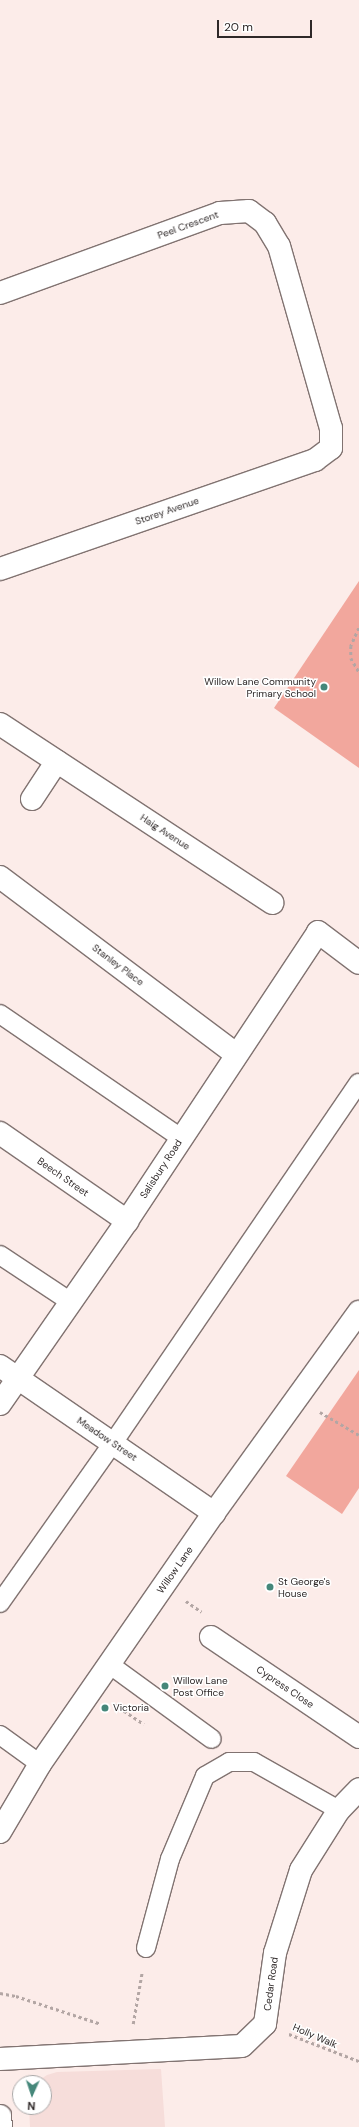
<!DOCTYPE html>
<html>
<head>
<meta charset="utf-8">
<style>
  body { margin:0 }
  #map { position:relative; width:359px; height:2127px; overflow:hidden; background:#fcece9; font-family:"DM Sans",sans-serif }
  div>[style] { position:absolute }
  .built>* { inset:0; background:#f6ddda }
  .green>* { inset:0; background:#f2a79d }
  .path>* { height:2.5px; margin-top:-1.25px; transform-origin:0; background:repeating-linear-gradient(90deg,#b3a6a4 0 3px,transparent 0 6px) }
  .roads { filter:drop-shadow(1px 0 #817371) drop-shadow(-1px 0 #817371) drop-shadow(0 1px #817371) drop-shadow(0 -1px #817371) }
  .service>* { height:18px; margin:-9px; padding:0 9px; transform-origin:9px; border-radius:9px; background:#fff }
  .minor>* { height:22px; margin:-11px; padding:0 11px; transform-origin:11px; border-radius:11px; background:#fff }
  .tertiary>* { height:22px; margin:-11px; padding:0 11px; transform-origin:11px; border-radius:11px; background:#fff }
  .dots>* { width:11px; height:11px; translate:-50% -50%; box-sizing:border-box; border:2px solid #fff; border-radius:50% }
  span { translate:-50% -50%; white-space:nowrap; text-align:center; line-height:1.15; -webkit-text-stroke:3px #fff; paint-order:stroke }
  .street-label { font-size:10px; color:#2e2828 }
  .poi-label { font-size:10px; color:#2e2828 }
  .right { translate:-100% -50%; text-align:right }
  .left { translate:0 -50%; text-align:left }
  .north { position:absolute; left:12px; top:2075px; width:40px; height:40px; box-sizing:border-box; background:#fff; border:1px solid #aba9a9; border-radius:50%; rotate:183deg; font-size:11px; font-weight:700; line-height:16px; text-align:center; color:#2e2828 }
  .north::after { content:''; display:block; margin:auto; width:14px; height:18px; background:#45877a; clip-path:polygon(50% 0,100% 100%,50% 72%,0 100%) }
  .scale { position:absolute; left:217px; top:20px; width:95px; height:18px; box-sizing:border-box; border:2px solid #2e2828; border-top:0; padding-left:5px; font-size:12px; line-height:14px; white-space:nowrap; color:#2e2828; -webkit-text-stroke:3px #fff; paint-order:stroke }
</style>
</head>
<body>
<div id="map">
  <div class="built">
    <i style="clip-path:polygon(161px 2069px,165px 2127px,30px 2127px,29px 2107px,44px 2107px,44px 2083px,35px 2083px,47px 2075px,57px 2072px)"></i>
  </div>
  <div class="green">
    <i style="clip-path:polygon(359px 581px,359px 768px,274px 708px)"></i>
    <i style="clip-path:polygon(359px 1370px,359px 1488px,342px 1514px,286px 1476px)"></i>
  </div>
  <div class="path">
    <i style="left:359px;top:628px;width:20px;rotate:114deg"></i>
    <i style="left:351px;top:646px;width:12px;rotate:90deg"></i>
    <i style="left:351px;top:658px;width:16px;rotate:60deg"></i>
    <i style="left:320px;top:1412px;width:45px;rotate:30.5deg"></i>
    <i style="left:186px;top:1601px;width:19px;rotate:35deg"></i>
    <i style="left:114px;top:1704px;width:36px;rotate:34deg"></i>
    <i style="left:0;top:1993px;width:16px;rotate:11deg"></i>
    <i style="left:16px;top:1996px;width:89px;rotate:18.2deg"></i>
    <i style="left:133px;top:2024px;width:53px;rotate:-80.2deg"></i>
    <i style="left:289px;top:2034px;width:75px;rotate:21.1deg"></i>
  </div>
  <div class="roads">
    <div class="service">
      <i style="left:0;top:1014px;width:219px;rotate:34.4deg"></i>
      <i style="left:0;top:1255px;width:85px;rotate:33.5deg"></i>
      <i style="left:0;top:1603px;width:196px;rotate:-54.8deg"></i>
      <i style="left:113px;top:1443px;width:436px;rotate:-55.7deg"></i>
      <i style="left:109px;top:1664px;width:127px;rotate:36.1deg"></i>
      <i style="left:0;top:1735px;width:49px;rotate:35.9deg"></i>
      <i style="left:146px;top:1948px;width:92px;rotate:-74.9deg"></i>
      <i style="left:170px;top:1859px;width:90px;rotate:-67.1deg"></i>
      <i style="left:205px;top:1776px;width:28px;rotate:-30deg"></i>
      <i style="left:229px;top:1762px;width:25px"></i>
      <i style="left:254px;top:1762px;width:98px;rotate:29.5deg"></i>
    </div>
    <div class="minor">
      <i style="left:0;top:293px;width:234px;rotate:-20deg"></i>
      <i style="left:220px;top:213px;width:29px;rotate:-4deg"></i>
      <i style="left:249px;top:211px;width:20px;rotate:37deg"></i>
      <i style="left:265px;top:223px;width:27px;rotate:59deg"></i>
      <i style="left:279px;top:246px;width:189px;rotate:74.1deg"></i>
      <i style="left:331px;top:428px;width:20px;rotate:90deg"></i>
      <i style="left:331px;top:448px;width:20px;rotate:143deg"></i>
      <i style="left:315px;top:460px;width:333px;rotate:160.9deg"></i>
      <i style="left:0;top:724px;width:326px;rotate:33.3deg"></i>
      <i style="left:32px;top:799px;width:45px;rotate:-56.7deg"></i>
      <i style="left:0;top:877px;width:295px;rotate:36.9deg"></i>
      <i style="left:0;top:1133px;width:155px;rotate:34.7deg"></i>
      <i style="left:0;top:1366px;width:260px;rotate:34.5deg"></i>
      <i style="left:0;top:1404px;width:223px;rotate:-55.2deg"></i>
      <i style="left:127px;top:1221px;width:346px;rotate:-56.5deg"></i>
      <i style="left:318px;top:932px;width:51px;rotate:37.1deg"></i>
      <i style="left:211px;top:1637px;width:179px;rotate:34deg"></i>
      <i style="left:0;top:2059px;width:242px;rotate:-3.1deg"></i>
      <i style="left:242px;top:2046px;width:32px;rotate:-44deg"></i>
      <i style="left:265px;top:2024px;width:72px;rotate:-82deg"></i>
      <i style="left:275px;top:1953px;width:87px;rotate:-72.6deg"></i>
      <i style="left:301px;top:1870px;width:71px;rotate:-57.7deg"></i>
      <i style="left:339px;top:1810px;width:29px;rotate:-46deg"></i>
    </div>
    <div class="tertiary">
      <i style="left:0;top:1832px;width:79px;rotate:-59.5deg"></i>
      <i style="left:40px;top:1764px;width:305px;rotate:-55.3deg"></i>
      <i style="left:214px;top:1513px;width:248px;rotate:-54.2deg"></i>
      <i style="left:0;top:2116px;width:11px;rotate:85deg"></i>
    </div>
  </div>
  <div class="dots">
    <i style="left:324px;top:687px;background:#45877a"></i>
    <i style="left:270px;top:1587px;background:#45877a"></i>
    <i style="left:165px;top:1686px;background:#45877a"></i>
    <i style="left:105px;top:1708px;background:#45877a"></i>
  </div>
  <div class="street-label">
    <span style="left:188px;top:225px;rotate:-20deg">Peel Crescent</span>
    <span style="left:167px;top:511px;rotate:-19deg">Storey Avenue</span>
    <span style="left:165px;top:832px;rotate:33deg">Haig Avenue</span>
    <span style="left:118px;top:965px;rotate:37deg">Stanley Place</span>
    <span style="left:161px;top:1169px;rotate:-57deg">Salisbury Road</span>
    <span style="left:63px;top:1177px;rotate:35deg">Beech Street</span>
    <span style="left:107px;top:1439px;rotate:34deg">Meadow Street</span>
    <span style="left:175px;top:1570px;rotate:-55deg">Willow Lane</span>
    <span style="left:285px;top:1687px;rotate:34deg">Cypress Close</span>
    <span style="left:271px;top:1984px;rotate:-82deg">Cedar Road</span>
    <span style="left:315px;top:2036px;rotate:23deg">Holly Walk</span>
  </div>
  <div class="poi-label">
    <span class="right" style="left:316px;top:687px">Willow Lane Community<br>Primary School</span>
    <span class="left" style="left:278px;top:1587px">St George's<br>House</span>
    <span class="left" style="left:173px;top:1686px">Willow Lane<br>Post Office</span>
    <span class="left" style="left:113px;top:1708px">Victoria</span>
  </div>
  <div class="north">N</div>
  <div class="scale">20 m</div>
</div>
</body>
</html>
